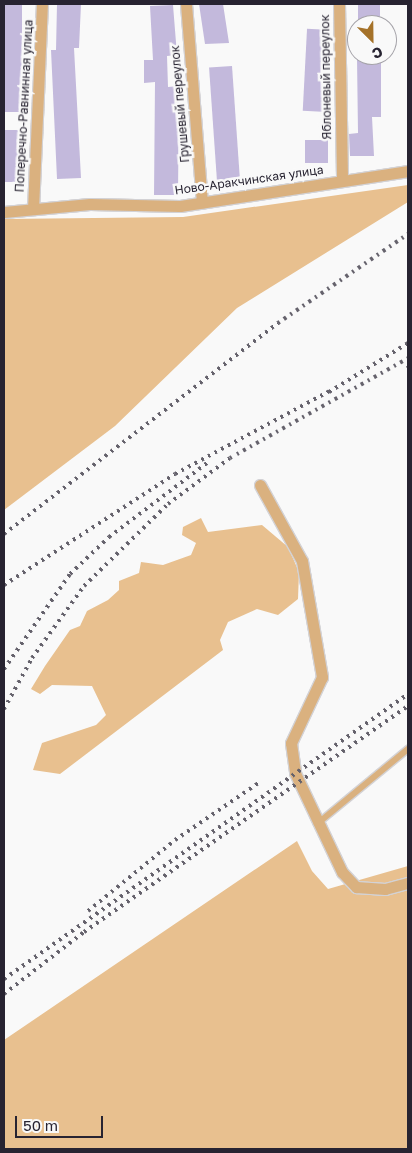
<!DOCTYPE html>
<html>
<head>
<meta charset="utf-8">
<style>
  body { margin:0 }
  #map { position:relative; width:412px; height:1153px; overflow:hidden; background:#f9f9f9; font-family:"Golos Text",sans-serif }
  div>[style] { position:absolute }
  .green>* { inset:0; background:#e8c08f }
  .building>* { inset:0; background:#c3b9dc; transform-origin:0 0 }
  .roads { filter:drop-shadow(1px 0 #d3d2d5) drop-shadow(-1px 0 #d3d2d5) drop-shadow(0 1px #d3d2d5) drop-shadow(0 -1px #d3d2d5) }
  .service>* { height:5.5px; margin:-2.75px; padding:0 2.75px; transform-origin:2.75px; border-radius:2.75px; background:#dab17f }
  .minor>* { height:11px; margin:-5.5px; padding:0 5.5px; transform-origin:5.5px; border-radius:5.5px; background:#dab17f }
  .rail>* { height:4px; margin-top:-2px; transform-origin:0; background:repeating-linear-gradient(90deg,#65626c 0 2.5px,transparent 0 7.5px) }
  span { translate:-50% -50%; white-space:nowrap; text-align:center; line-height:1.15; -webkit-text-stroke:5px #f9f9f9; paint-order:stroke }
  .street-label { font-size:12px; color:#272331 }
  .frame { position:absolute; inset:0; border:5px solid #272331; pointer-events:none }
  .north { position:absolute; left:347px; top:15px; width:50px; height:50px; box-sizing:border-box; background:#f9f9f9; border:1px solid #a5a3a9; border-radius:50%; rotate:157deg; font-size:14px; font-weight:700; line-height:20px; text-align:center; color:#272331 }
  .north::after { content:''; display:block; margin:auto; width:18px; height:22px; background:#a57229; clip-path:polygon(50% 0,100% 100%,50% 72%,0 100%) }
  .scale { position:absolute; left:15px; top:1116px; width:88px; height:22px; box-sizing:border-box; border:2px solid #272331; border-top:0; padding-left:6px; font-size:15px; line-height:18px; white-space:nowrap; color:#272331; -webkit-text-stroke:4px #f9f9f9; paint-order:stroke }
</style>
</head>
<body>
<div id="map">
  <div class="green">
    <i style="clip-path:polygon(408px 185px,408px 202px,237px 308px,115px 426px,4px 510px,4px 219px,183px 217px)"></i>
    <i style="clip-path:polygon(201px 518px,208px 532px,262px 525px,288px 547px,299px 572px,298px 599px,278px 615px,257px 609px,228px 622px,220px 640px,223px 650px,60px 774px,33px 770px,42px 743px,96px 725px,106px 715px,92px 686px,52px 685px,40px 694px,31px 689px,45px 666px,70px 630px,80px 626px,87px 611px,108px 600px,119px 590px,119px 581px,139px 573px,141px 562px,163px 565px,191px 555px,196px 543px,182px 535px,183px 527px)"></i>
    <i style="clip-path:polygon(297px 841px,312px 871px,328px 889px,408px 866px,408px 1149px,4px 1149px,4px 1040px)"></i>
  </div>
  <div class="building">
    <i style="left:4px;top:4px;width:18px;height:108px"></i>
    <i style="clip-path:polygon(57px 4px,81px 4px,79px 48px,74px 48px,81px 178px,57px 179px,51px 50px,56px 50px)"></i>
    <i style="clip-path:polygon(199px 4px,223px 4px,229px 43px,205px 44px)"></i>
    <i style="left:358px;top:4px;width:22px;height:21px"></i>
    <i style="clip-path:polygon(173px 5px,177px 55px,167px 56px,168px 87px,179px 86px,178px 195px,154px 195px,155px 82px,144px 83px,144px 60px,153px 60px,150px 6px)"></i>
    <i style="left:331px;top:30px;width:82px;height:24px;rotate:93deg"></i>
    <i style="clip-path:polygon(381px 57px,381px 117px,372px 117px,374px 156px,350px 156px,349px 134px,358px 133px,357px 58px)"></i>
    <i style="left:232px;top:66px;width:116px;height:23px;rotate:86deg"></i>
    <i style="left:4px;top:130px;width:19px;height:52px"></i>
    <i style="left:305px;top:140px;width:23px;height:23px"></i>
  </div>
  <div class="roads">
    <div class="service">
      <i style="left:317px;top:824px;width:118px;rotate:-39.5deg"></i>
    </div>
    <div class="minor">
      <i style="left:186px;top:4px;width:199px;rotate:85.4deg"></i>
      <i style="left:339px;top:4px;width:176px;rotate:89deg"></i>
      <i style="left:33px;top:209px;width:205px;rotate:-87.5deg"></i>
      <i style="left:4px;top:212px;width:86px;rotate:-5.3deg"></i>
      <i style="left:90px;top:204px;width:90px;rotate:1.3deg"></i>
      <i style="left:180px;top:206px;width:231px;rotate:-8.7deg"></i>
      <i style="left:260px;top:485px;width:87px;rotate:61.1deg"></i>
      <i style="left:302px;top:561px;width:118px;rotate:80.2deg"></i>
      <i style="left:322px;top:677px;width:73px;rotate:115.2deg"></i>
      <i style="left:291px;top:743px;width:30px;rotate:82deg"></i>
      <i style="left:295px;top:773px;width:110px;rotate:64.6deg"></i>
      <i style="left:342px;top:872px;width:21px;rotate:47deg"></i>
      <i style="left:356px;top:887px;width:29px;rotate:4deg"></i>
      <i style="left:385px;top:889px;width:24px;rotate:-15deg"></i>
    </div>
  </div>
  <div class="rail">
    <i style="left:407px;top:368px;width:1px;rotate:-45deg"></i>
    <i style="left:329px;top:392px;width:93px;rotate:-31.8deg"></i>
    <i style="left:4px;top:534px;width:346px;rotate:-37.6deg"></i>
    <i style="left:278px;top:323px;width:158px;rotate:-34.4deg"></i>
    <i style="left:4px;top:585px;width:204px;rotate:-33deg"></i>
    <i style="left:175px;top:474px;width:176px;rotate:-28.2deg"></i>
    <i style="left:4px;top:669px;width:116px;rotate:-55.2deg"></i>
    <i style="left:70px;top:574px;width:54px;rotate:-43.5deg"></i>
    <i style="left:109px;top:537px;width:123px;rotate:-37.1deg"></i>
    <i style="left:4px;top:709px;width:58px;rotate:-61.2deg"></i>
    <i style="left:32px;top:658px;width:89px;rotate:-54.2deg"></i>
    <i style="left:84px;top:586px;width:117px;rotate:-44.3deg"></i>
    <i style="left:168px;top:504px;width:77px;rotate:-36.6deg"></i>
    <i style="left:230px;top:458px;width:204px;rotate:-29.3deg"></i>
    <i style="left:88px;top:911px;width:112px;rotate:-39.2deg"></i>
    <i style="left:175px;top:840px;width:103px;rotate:-34.3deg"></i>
    <i style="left:4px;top:979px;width:494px;rotate:-35.2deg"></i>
    <i style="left:4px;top:994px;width:101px;rotate:-37.8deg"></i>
    <i style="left:84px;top:932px;width:395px;rotate:-34.9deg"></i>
  </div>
  <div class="street-label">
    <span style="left:326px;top:77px;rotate:-91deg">Яблоневый переулок</span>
    <span style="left:180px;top:104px;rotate:-95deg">Грушевый переулок</span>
    <span style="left:24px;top:106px;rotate:-87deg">Поперечно-Равнинная улица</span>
    <span style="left:249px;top:180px;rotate:-8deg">Ново-Аракчинская улица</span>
  </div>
  <div class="frame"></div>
  <div class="north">С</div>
  <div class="scale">50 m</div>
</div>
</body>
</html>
